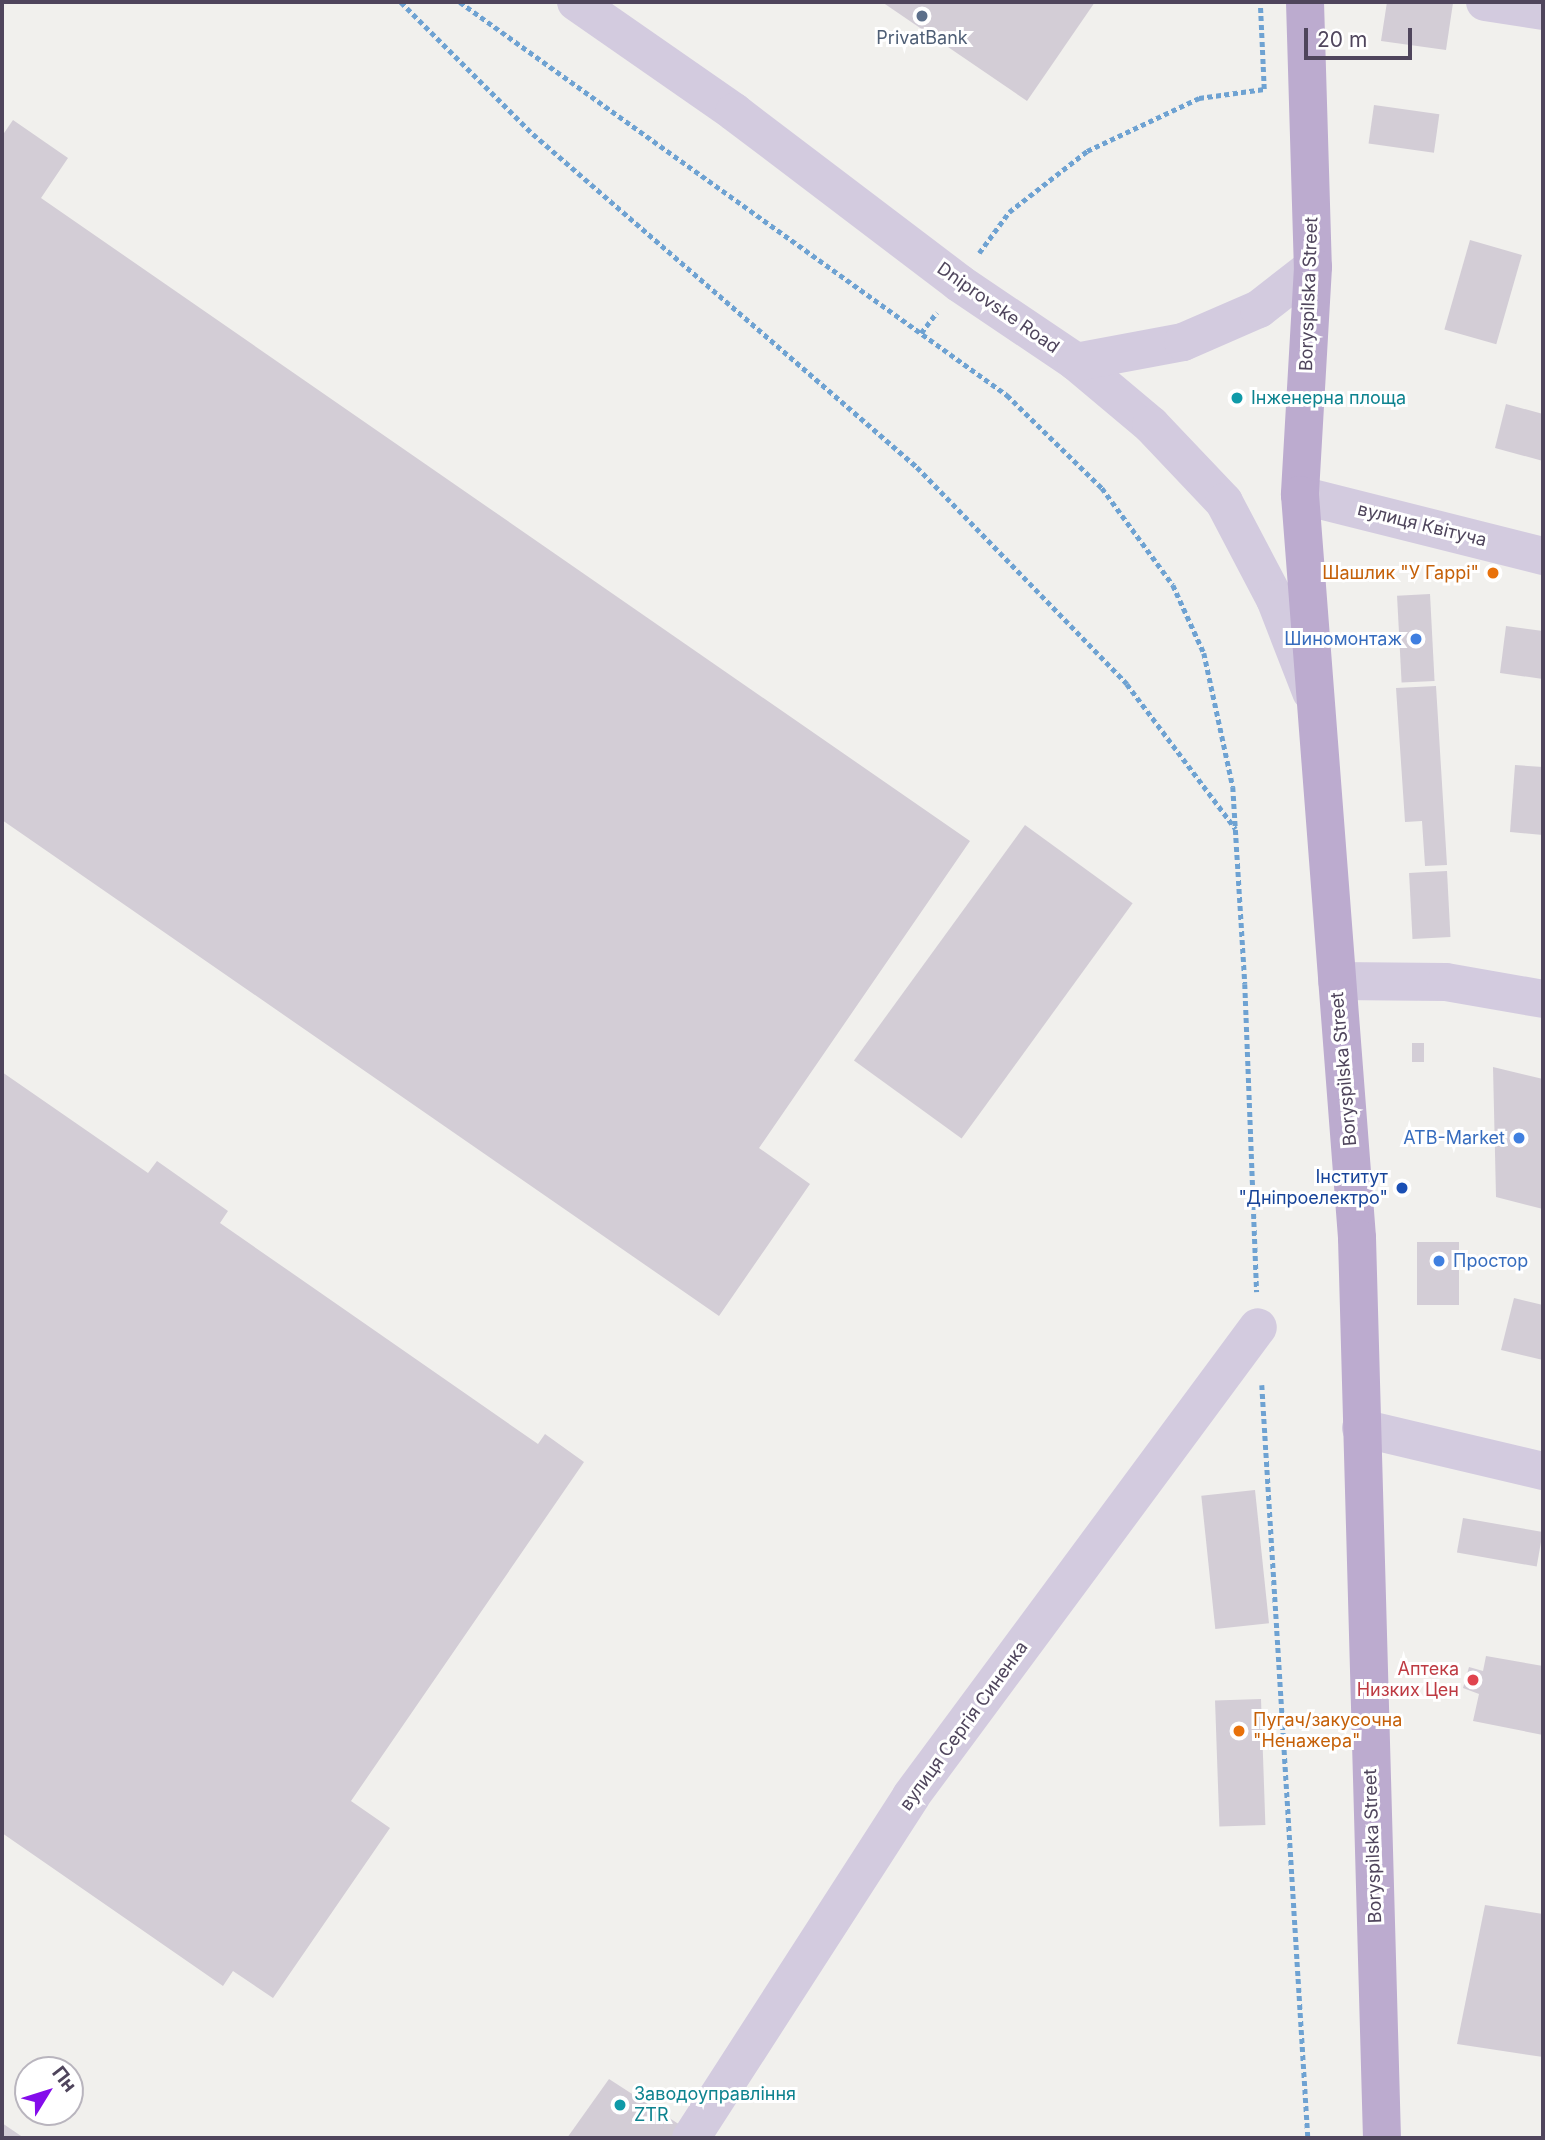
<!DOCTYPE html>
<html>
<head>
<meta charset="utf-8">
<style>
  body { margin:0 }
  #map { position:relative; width:1545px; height:2140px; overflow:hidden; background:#f1f0ed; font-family:Inter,sans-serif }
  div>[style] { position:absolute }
  .building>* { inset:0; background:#d3cdd6; transform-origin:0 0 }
  .path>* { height:4.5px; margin-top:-2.25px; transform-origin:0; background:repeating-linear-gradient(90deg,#6ea2d2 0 5px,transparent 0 8.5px) }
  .minor>* { height:38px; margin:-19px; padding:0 19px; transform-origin:19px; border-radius:19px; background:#d3cbdf }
  .major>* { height:38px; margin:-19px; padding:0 19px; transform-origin:19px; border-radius:19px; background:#bcabcf }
  .dots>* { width:19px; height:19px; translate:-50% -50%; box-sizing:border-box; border:4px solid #fff; border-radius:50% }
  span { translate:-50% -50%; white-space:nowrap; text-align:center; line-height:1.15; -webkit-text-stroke:6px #fff; paint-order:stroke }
  .service-label { font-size:18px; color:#4e5e75 }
  .street-label { font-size:18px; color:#4f455c }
  .culture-label { font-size:18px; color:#0d838f }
  .left { translate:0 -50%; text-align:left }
  .food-label { font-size:18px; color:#c56008 }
  .right { translate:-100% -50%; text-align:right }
  .shop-label { font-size:18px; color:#366cbe }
  .transit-label { font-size:18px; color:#164399 }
  .health-label { font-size:18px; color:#be3a42 }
  .frame { position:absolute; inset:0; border:4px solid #4f455c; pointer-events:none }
  .north { position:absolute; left:14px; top:2056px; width:70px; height:70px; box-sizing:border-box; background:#fff; border:2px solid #b9b5be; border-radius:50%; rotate:52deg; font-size:19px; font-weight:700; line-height:28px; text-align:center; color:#4f455c }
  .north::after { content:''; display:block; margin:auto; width:24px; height:32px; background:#840ceb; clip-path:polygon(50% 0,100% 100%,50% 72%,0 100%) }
  .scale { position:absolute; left:1304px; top:28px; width:108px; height:32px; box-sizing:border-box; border:4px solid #4f455c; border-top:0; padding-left:9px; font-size:21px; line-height:24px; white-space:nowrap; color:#4f455c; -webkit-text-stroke:5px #fff; paint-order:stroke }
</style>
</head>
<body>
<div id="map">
  <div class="building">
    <i style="clip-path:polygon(882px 2px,1095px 2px,1027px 101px)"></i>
    <i style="clip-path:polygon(1387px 2px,1453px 3px,1446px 50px,1381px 41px)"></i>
    <i style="left:1374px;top:105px;width:66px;height:39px;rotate:8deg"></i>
    <i style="clip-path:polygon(13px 120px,68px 158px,41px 198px,970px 841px,759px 1148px,810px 1184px,719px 1316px,2px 820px,2px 136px)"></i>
    <i style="left:1470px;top:240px;width:54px;height:93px;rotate:16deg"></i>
    <i style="clip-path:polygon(1506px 404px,1543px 414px,1543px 461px,1495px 448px)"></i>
    <i style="left:1430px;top:594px;width:87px;height:33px;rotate:87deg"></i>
    <i style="clip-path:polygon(1506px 626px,1543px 631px,1543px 679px,1500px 673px)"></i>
    <i style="clip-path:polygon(1436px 686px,1447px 865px,1425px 866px,1422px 821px,1405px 822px,1396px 688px)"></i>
    <i style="clip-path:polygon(1515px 765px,1543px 767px,1543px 835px,1510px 832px)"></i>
    <i style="left:1025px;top:825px;width:133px;height:291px;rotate:36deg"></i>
    <i style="left:1447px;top:871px;width:66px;height:38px;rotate:87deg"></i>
    <i style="left:1412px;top:1043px;width:12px;height:19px"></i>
    <i style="clip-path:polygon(1493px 1067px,1543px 1079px,1543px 1209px,1496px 1197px)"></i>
    <i style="clip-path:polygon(2px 1072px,148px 1173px,157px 1161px,228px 1211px,220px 1223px,538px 1444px,545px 1434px,584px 1462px,351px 1801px,390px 1828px,273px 1998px,233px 1971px,223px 1986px,2px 1833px)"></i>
    <i style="left:1417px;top:1242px;width:42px;height:63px"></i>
    <i style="clip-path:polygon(1514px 1298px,1543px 1305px,1543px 1360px,1501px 1350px)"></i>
    <i style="left:1255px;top:1490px;width:134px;height:54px;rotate:84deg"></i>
    <i style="left:1463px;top:1518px;width:81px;height:35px;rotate:10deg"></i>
    <i style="clip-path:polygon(1486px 1656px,1543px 1666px,1543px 1735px,1473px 1721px,1479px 1694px,1463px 1688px,1469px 1667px,1483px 1671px)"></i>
    <i style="left:1261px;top:1699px;width:126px;height:46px;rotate:88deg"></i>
    <i style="clip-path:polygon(1485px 1905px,1543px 1914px,1543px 2057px,1457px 2044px)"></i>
    <i style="clip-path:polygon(609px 2079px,691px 2132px,686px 2138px,567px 2138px)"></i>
    <i style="clip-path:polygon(2px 2123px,24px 2138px,2px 2138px)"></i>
  </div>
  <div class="path">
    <i style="left:401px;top:2px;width:187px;rotate:45deg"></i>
    <i style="left:533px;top:134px;width:508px;rotate:40.93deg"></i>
    <i style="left:917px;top:467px;width:302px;rotate:45.9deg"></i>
    <i style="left:1127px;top:684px;width:181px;rotate:53.1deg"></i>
    <i style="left:460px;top:2px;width:674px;rotate:35.7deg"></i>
    <i style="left:1007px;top:395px;width:133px;rotate:44.4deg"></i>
    <i style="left:1102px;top:488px;width:120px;rotate:53.8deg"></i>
    <i style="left:1173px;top:585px;width:75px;rotate:65.5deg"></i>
    <i style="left:1204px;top:653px;width:137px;rotate:77.8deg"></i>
    <i style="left:1233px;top:787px;width:197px;rotate:86.5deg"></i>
    <i style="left:1245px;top:984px;width:308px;rotate:87.8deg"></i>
    <i style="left:979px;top:253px;width:51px;rotate:-53.8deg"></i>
    <i style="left:1009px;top:212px;width:99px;rotate:-38deg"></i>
    <i style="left:1087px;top:151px;width:124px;rotate:-25.3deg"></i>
    <i style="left:1199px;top:98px;width:66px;rotate:-7.9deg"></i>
    <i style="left:1264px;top:89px;width:87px;rotate:-92.6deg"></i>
    <i style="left:921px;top:333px;width:26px;rotate:-53deg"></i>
    <i style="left:1262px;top:1385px;width:754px;rotate:86.5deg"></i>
  </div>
  <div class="minor">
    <i style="left:576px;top:2px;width:193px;rotate:34.8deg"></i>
    <i style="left:734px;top:112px;width:283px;rotate:37.2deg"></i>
    <i style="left:959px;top:283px;width:141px;rotate:34deg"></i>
    <i style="left:1076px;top:362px;width:98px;rotate:40deg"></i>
    <i style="left:1151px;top:425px;width:106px;rotate:46.5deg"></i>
    <i style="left:1224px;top:502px;width:110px;rotate:62.3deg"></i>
    <i style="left:1275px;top:599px;width:100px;rotate:68.8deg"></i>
    <i style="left:1485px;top:2px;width:59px;rotate:8.8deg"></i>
    <i style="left:1076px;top:362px;width:109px;rotate:-10.6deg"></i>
    <i style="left:1183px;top:342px;width:83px;rotate:-23.5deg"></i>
    <i style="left:1259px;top:309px;width:68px;rotate:-37.9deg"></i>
    <i style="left:1300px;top:495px;width:251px;rotate:14.1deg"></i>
    <i style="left:1337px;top:981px;width:109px;rotate:0.5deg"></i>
    <i style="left:1446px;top:982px;width:98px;rotate:9.9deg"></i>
    <i style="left:1361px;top:1428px;width:187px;rotate:13.3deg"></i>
    <i style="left:691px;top:2138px;width:407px;rotate:-57.2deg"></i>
    <i style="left:911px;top:1796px;width:583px;rotate:-53.5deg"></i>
  </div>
  <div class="major">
    <i style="left:1305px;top:2px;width:265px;rotate:88.3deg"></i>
    <i style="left:1313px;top:267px;width:228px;rotate:93.3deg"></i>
    <i style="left:1300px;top:495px;width:745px;rotate:85.61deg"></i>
    <i style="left:1357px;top:1238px;width:900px;rotate:88.41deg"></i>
  </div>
  <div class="dots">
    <i style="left:922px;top:16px;background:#5c6f8a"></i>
    <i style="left:1237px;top:398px;background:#0f9aa8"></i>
    <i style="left:1493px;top:573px;background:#e8710a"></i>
    <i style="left:1416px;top:639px;background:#3f7fe0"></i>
    <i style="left:1519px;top:1138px;background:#3f7fe0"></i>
    <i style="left:1402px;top:1188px;background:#1a4fb4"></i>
    <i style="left:1439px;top:1261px;background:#3f7fe0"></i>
    <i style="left:1473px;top:1680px;background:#e0444e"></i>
    <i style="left:1239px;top:1731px;background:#e8710a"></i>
    <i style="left:620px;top:2105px;background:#0f9aa8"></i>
  </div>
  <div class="service-label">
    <span style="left:922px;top:38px">PrivatBank</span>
  </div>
  <div class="street-label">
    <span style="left:1309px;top:294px;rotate:-88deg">Boryspilska Street</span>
    <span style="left:998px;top:308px;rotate:35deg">Dniprovske Road</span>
    <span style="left:1422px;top:525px;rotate:14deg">вулиця Квітуча</span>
    <span style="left:1344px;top:1069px;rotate:-95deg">Boryspilska Street</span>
    <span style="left:964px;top:1726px;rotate:-54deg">вулиця Сергія Синенка</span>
    <span style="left:1373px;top:1846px;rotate:-92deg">Boryspilska Street</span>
  </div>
  <div class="culture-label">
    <span class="left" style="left:1251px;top:398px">Інженерна площа</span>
    <span class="left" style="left:634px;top:2105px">Заводоуправління<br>ZTR</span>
  </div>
  <div class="food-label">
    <span class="right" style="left:1479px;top:573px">Шашлик "У Гаррі"</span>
    <span class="left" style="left:1253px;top:1731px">Пугач/закусочна<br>"Ненажера"</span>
  </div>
  <div class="shop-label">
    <span class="right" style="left:1402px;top:639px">Шиномонтаж</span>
    <span class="right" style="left:1505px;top:1138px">ATB-Market</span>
    <span class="left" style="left:1453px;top:1261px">Простор</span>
  </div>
  <div class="transit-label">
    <span class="right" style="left:1388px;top:1188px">Інститут<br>"Дніпроелектро"</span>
  </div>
  <div class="health-label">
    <span class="right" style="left:1459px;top:1680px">Аптека<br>Низких Цен</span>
  </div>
  <div class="frame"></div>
  <div class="north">Пн</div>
  <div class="scale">20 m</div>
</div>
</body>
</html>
